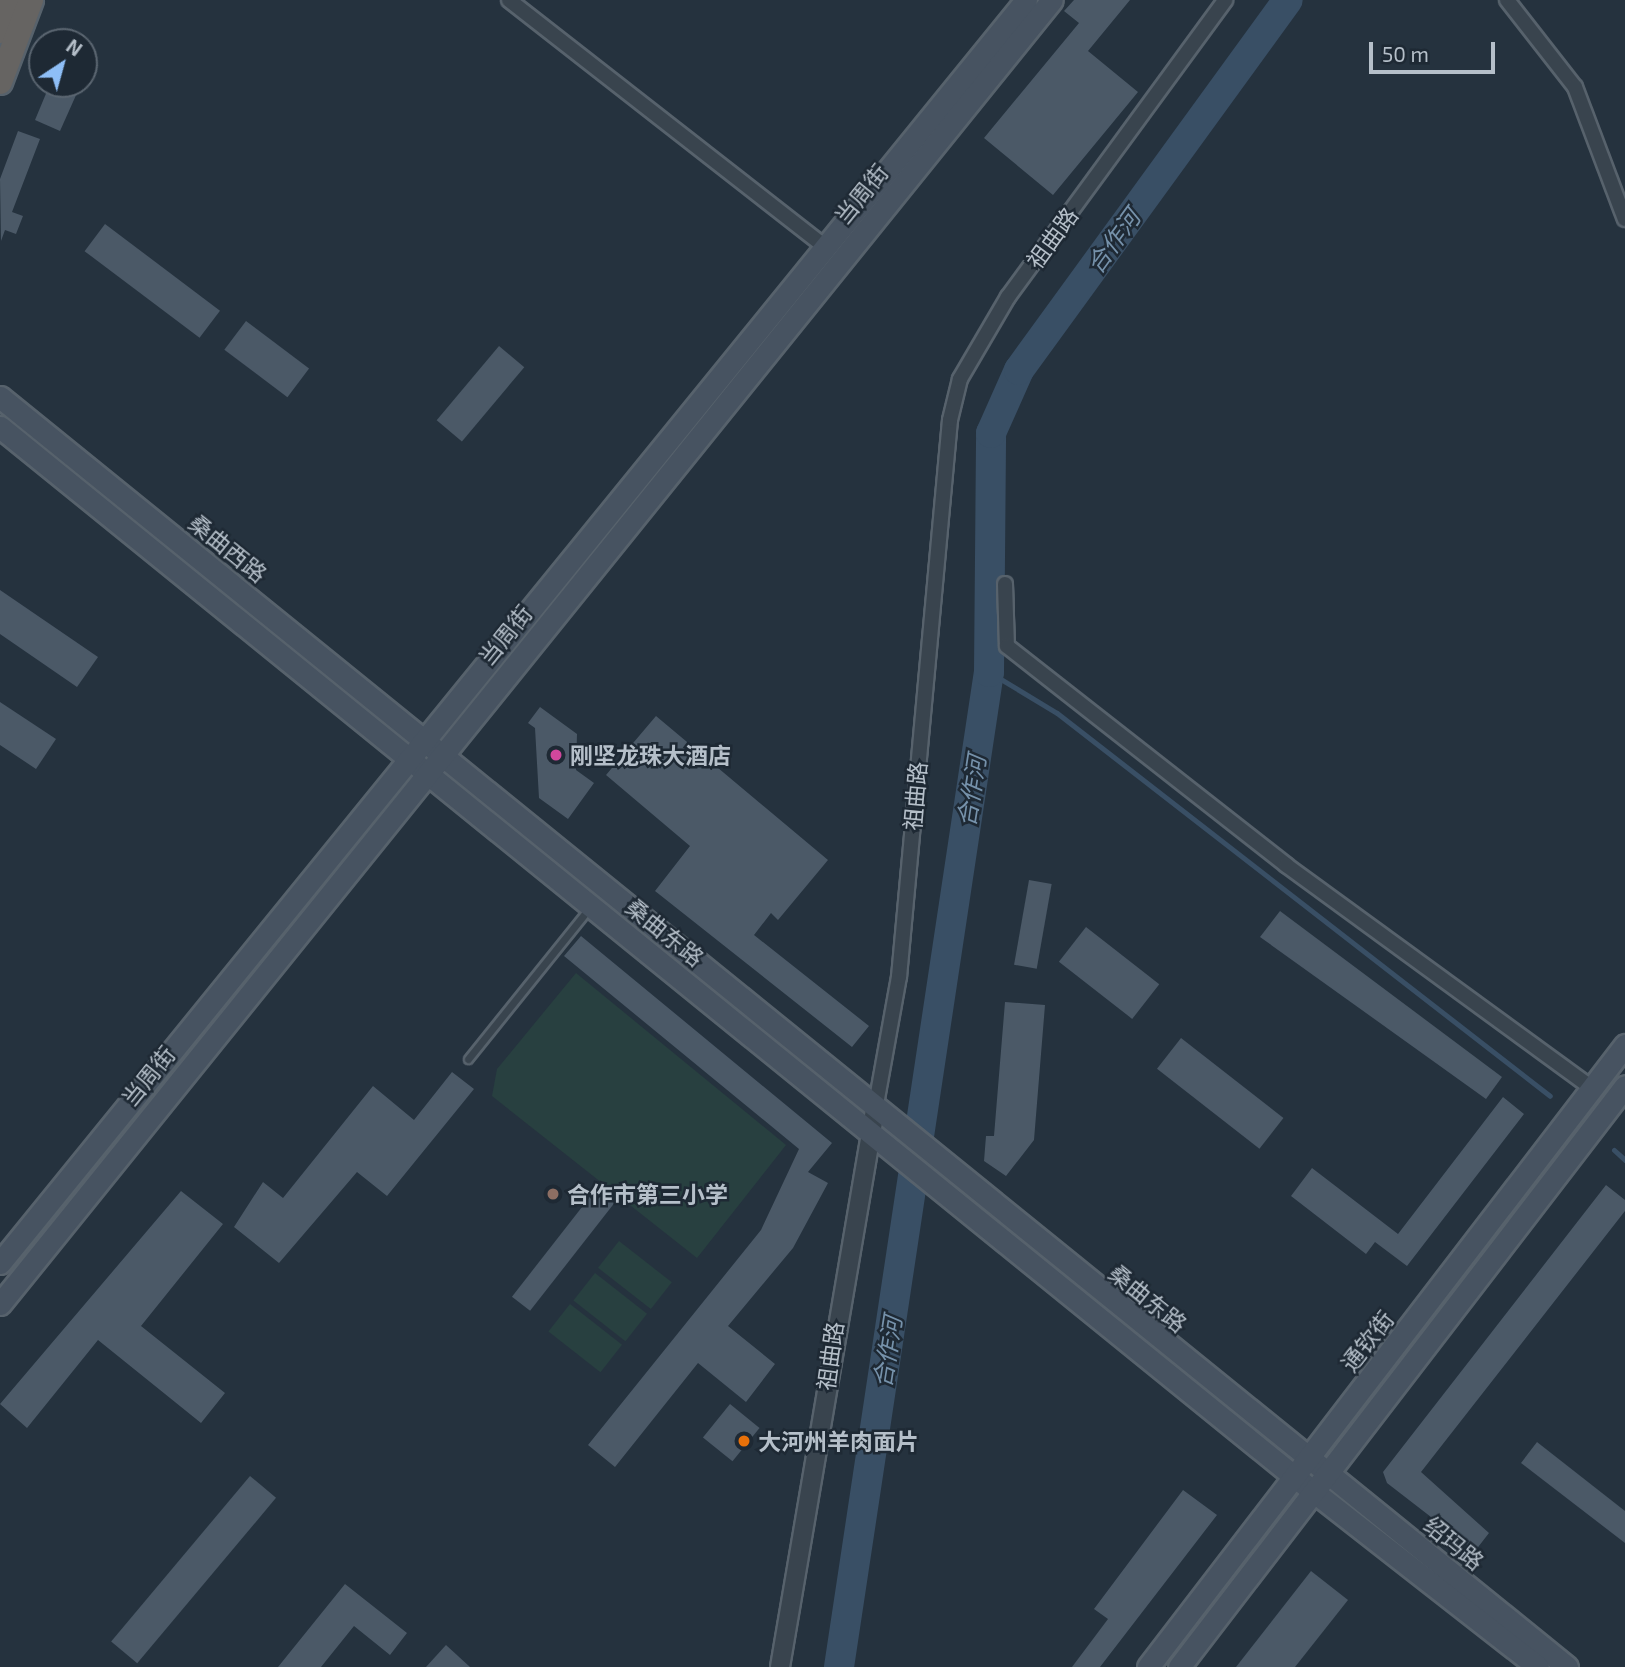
<!DOCTYPE html>
<html>
<head>
<meta charset="utf-8">
<style>
  body { margin:0 }
  #map { position:relative; width:1625px; height:1667px; overflow:hidden; background:#25323e; font-family:"Exo 2","Noto Sans SC",sans-serif }
  div>[style] { position:absolute }
  .green>* { inset:0; background:#284040; transform-origin:0 0 }
  .stream>* { height:5px; margin:-2.5px; padding:0 2.5px; transform-origin:2.5px; border-radius:2.5px; background:#394f65 }
  .river>* { height:30px; margin:-15px; padding:0 15px; transform-origin:15px; border-radius:15px; background:#394f65 }
  .building>* { inset:0; background:#4b5967; transform-origin:0 0 }
  .roads { filter:drop-shadow(2px 0 #57626c) drop-shadow(-2px 0 #57626c) drop-shadow(0 2px #57626c) drop-shadow(0 -2px #57626c) }
  .service>* { height:7px; margin:-3.5px; padding:0 3.5px; transform-origin:3.5px; border-radius:3.5px; background:#39444e }
  .minor>* { height:14px; margin:-7px; padding:0 7px; transform-origin:7px; border-radius:7px; background:#39444e }
  .tertiary>* { height:18px; margin:-9px; padding:0 9px; transform-origin:9px; border-radius:9px; background:#39444e }
  .secondary>* { height:21px; margin:-10.5px; padding:0 10.5px; transform-origin:10.5px; border-radius:10.5px; background:#475361 }
  .trunk>* { height:24px; margin:-12px; padding:0 12px; transform-origin:12px; border-radius:12px; background:#666462 }
  .dots>* { width:19px; height:19px; translate:-50% -50%; box-sizing:border-box; border:4px solid #1e2934; border-radius:50% }
  span { translate:-50% -50%; white-space:nowrap; text-align:center; line-height:1.15; -webkit-text-stroke:5px #1e2934; paint-order:stroke }
  .street-label { font-size:23px; color:#b5bfc9 }
  .poi-label { font-size:23px; color:#b5bfc9; font-weight:700 }
  .left { translate:0 -50%; text-align:left }
  .water-label { font-size:24px; color:#7692ab; font-style:italic }
  .north { position:absolute; left:28px; top:28px; width:70px; height:70px; box-sizing:border-box; background:#1e2934; border:2px solid #5a6570; border-radius:50%; rotate:36deg; font-size:19px; font-weight:700; line-height:28px; text-align:center; color:#b5bfc9 }
  .north::after { content:''; display:block; margin:auto; width:24px; height:32px; background:#8ebef6; clip-path:polygon(50% 0,100% 100%,50% 72%,0 100%) }
  .scale { position:absolute; left:1369px; top:42px; width:126px; height:32px; box-sizing:border-box; border:4px solid #b5bfc9; border-top:0; padding-left:9px; font-size:21px; line-height:24px; white-space:nowrap; color:#b5bfc9; -webkit-text-stroke:5px #1e2934; paint-order:stroke }
</style>
</head>
<body>
<div id="map">
  <div class="green">
    <i style="clip-path:polygon(576px 973px,786px 1145px,697px 1258px,492px 1096px,497px 1069px)"></i>
    <i style="left:619px;top:1241px;width:67px;height:34px;rotate:38deg"></i>
    <i style="left:595px;top:1273px;width:66px;height:35px;rotate:38deg"></i>
    <i style="left:570px;top:1304px;width:66px;height:35px;rotate:38deg"></i>
  </div>
  <div class="stream">
    <i style="left:989px;top:672px;width:79px;rotate:31.1deg"></i>
    <i style="left:1057px;top:713px;width:624px;rotate:37.84deg"></i>
    <i style="left:1614px;top:1150px;width:15px;rotate:42deg"></i>
  </div>
  <div class="river">
    <i style="left:839px;top:1667px;width:1006px;rotate:-81.43deg"></i>
    <i style="left:989px;top:672px;width:239px;rotate:-89.5deg"></i>
    <i style="left:991px;top:433px;width:69px;rotate:-66deg"></i>
    <i style="left:1019px;top:370px;width:457px;rotate:-54deg"></i>
  </div>
  <div class="building">
    <i style="clip-path:polygon(1074px 0,1130px 0,1088px 51px,1138px 92px,1053px 195px,984px 138px,1079px 23px,1064px 11px)"></i>
    <i style="clip-path:polygon(50px 84px,81px 84px,60px 131px,35px 120px)"></i>
    <i style="clip-path:polygon(18px 131px,40px 139px,12px 212px,23px 216px,16px 234px,5px 230px,1px 241px,0 179px)"></i>
    <i style="left:105px;top:224px;width:144px;height:34px;rotate:37deg"></i>
    <i style="left:246px;top:321px;width:79px;height:36px;rotate:37deg"></i>
    <i style="left:499px;top:346px;width:33px;height:97px;rotate:40deg"></i>
    <i style="clip-path:polygon(0 590px,98px 657px,77px 687px,0 634px)"></i>
    <i style="clip-path:polygon(0 702px,56px 739px,36px 769px,0 745px)"></i>
    <i style="clip-path:polygon(540px 707px,577px 734px,576px 770px,594px 783px,568px 819px,539px 798px,535px 728px,528px 723px)"></i>
    <i style="clip-path:polygon(656px 716px,828px 860px,778px 920px,771px 913px,754px 935px,869px 1026px,852px 1047px,655px 891px,690px 846px,606px 775px)"></i>
    <i style="left:1029px;top:880px;width:23px;height:86px;rotate:10deg"></i>
    <i style="clip-path:polygon(1280px 911px,1502px 1077px,1486px 1099px,1260px 937px)"></i>
    <i style="left:1086px;top:927px;width:93px;height:44px;rotate:38deg"></i>
    <i style="clip-path:polygon(581px 936px,832px 1143px,808px 1172px,828px 1183px,793px 1248px,728px 1326px,775px 1364px,746px 1402px,698px 1363px,615px 1467px,588px 1445px,761px 1230px,799px 1149px,564px 956px)"></i>
    <i style="clip-path:polygon(1005px 1002px,1045px 1005px,1034px 1140px,1006px 1176px,984px 1161px,986px 1136px,994px 1136px)"></i>
    <i style="left:1181px;top:1038px;width:130px;height:39px;rotate:38deg"></i>
    <i style="clip-path:polygon(452px 1072px,474px 1089px,387px 1196px,357px 1172px,279px 1263px,234px 1227px,263px 1182px,283px 1198px,373px 1086px,414px 1120px)"></i>
    <i style="clip-path:polygon(1503px 1097px,1524px 1114px,1407px 1266px,1375px 1242px,1366px 1254px,1291px 1196px,1312px 1168px,1398px 1234px)"></i>
    <i style="left:600px;top:1184px;width:23px;height:143px;rotate:38deg"></i>
    <i style="clip-path:polygon(1606px 1185px,1625px 1200px,1625px 1211px,1421px 1472px,1489px 1533px,1475px 1551px,1387px 1483px,1383px 1472px)"></i>
    <i style="clip-path:polygon(181px 1191px,223px 1224px,141px 1326px,225px 1393px,201px 1423px,98px 1340px,27px 1428px,0 1404px)"></i>
    <i style="left:730px;top:1404px;width:38px;height:43px;rotate:39deg"></i>
    <i style="clip-path:polygon(1537px 1442px,1625px 1511px,1625px 1543px,1521px 1463px)"></i>
    <i style="left:250px;top:1476px;width:34px;height:216px;rotate:40deg"></i>
    <i style="clip-path:polygon(1183px 1490px,1217px 1515px,1100px 1667px,1072px 1667px,1108px 1619px,1094px 1609px)"></i>
    <i style="clip-path:polygon(1311px 1571px,1348px 1600px,1295px 1667px,1236px 1667px)"></i>
    <i style="clip-path:polygon(345px 1584px,407px 1633px,390px 1655px,354px 1626px,321px 1667px,278px 1667px)"></i>
    <i style="clip-path:polygon(446px 1645px,470px 1667px,426px 1667px)"></i>
  </div>
  <div class="roads">
    <div class="service">
      <i style="left:468px;top:1059px;width:195px;rotate:-51.2deg"></i>
    </div>
    <div class="minor">
      <i style="left:509px;top:0;width:400px;rotate:38deg"></i>
      <i style="left:1507px;top:0;width:110px;rotate:52deg"></i>
      <i style="left:1575px;top:87px;width:141px;rotate:69.3deg"></i>
      <i style="left:1005px;top:584px;width:62px;rotate:88.2deg"></i>
      <i style="left:1007px;top:646px;width:355px;rotate:38.1deg"></i>
      <i style="left:1286px;top:865px;width:380px;rotate:36.1deg"></i>
      <i style="left:875px;top:1110px;width:135px;rotate:-79.8deg"></i>
      <i style="left:899px;top:977px;width:559px;rotate:-84.77deg"></i>
      <i style="left:950px;top:420px;width:42px;rotate:-76.3deg"></i>
      <i style="left:960px;top:379px;width:95px;rotate:-59.7deg"></i>
      <i style="left:1008px;top:297px;width:368px;rotate:-53.8deg"></i>
    </div>
    <div class="tertiary">
      <i style="left:780px;top:1667px;width:565px;rotate:-80.32deg"></i>
    </div>
    <div class="secondary">
      <i style="left:0;top:397px;width:2017px;rotate:39.02deg"></i>
      <i style="left:0;top:427px;width:1667px;rotate:39.04deg"></i>
      <i style="left:1295px;top:1477px;width:308px;rotate:38deg"></i>
      <i style="left:0;top:1263px;width:1627px;rotate:-50.91deg"></i>
      <i style="left:0;top:1304px;width:1675px;rotate:-51.11deg"></i>
      <i style="left:1148px;top:1667px;width:784px;rotate:-52.52deg"></i>
      <i style="left:1179px;top:1667px;width:732px;rotate:-52.49deg"></i>
    </div>
    <div class="trunk">
      <i style="left:0;top:31px;width:33px;rotate:-70deg"></i>
      <i style="left:0;top:82px;width:88px;rotate:-69.3deg"></i>
    </div>
  </div>
  <div class="dots">
    <i style="left:556px;top:755px;background:#d1479c"></i>
    <i style="left:553px;top:1194px;background:#8d6e63"></i>
    <i style="left:744px;top:1441px;background:#e8710a"></i>
  </div>
  <div class="street-label">
    <span style="left:861px;top:194px;rotate:-51deg">当周街</span>
    <span style="left:1052px;top:238px;rotate:-54deg">祖曲路</span>
    <span style="left:228px;top:548px;rotate:39deg">桑曲西路</span>
    <span style="left:505px;top:635px;rotate:-51deg">当周街</span>
    <span style="left:915px;top:796px;rotate:-85deg">祖曲路</span>
    <span style="left:665px;top:932px;rotate:39deg">桑曲东路</span>
    <span style="left:148px;top:1076px;rotate:-51deg">当周街</span>
    <span style="left:1148px;top:1298px;rotate:39deg">桑曲东路</span>
    <span style="left:1367px;top:1341px;rotate:-52deg">通钦街</span>
    <span style="left:830px;top:1356px;rotate:-82deg">祖曲路</span>
    <span style="left:1454px;top:1543px;rotate:39deg">绍玛路</span>
  </div>
  <div class="poi-label">
    <span class="left" style="left:570px;top:755px">刚坚龙珠大酒店</span>
    <span class="left" style="left:567px;top:1194px">合作市第三小学</span>
    <span class="left" style="left:758px;top:1441px">大河州羊肉面片</span>
  </div>
  <div class="water-label">
    <span style="left:1113px;top:241px;rotate:-54deg">合作河</span>
    <span style="left:971px;top:791px;rotate:-81deg">合作河</span>
    <span style="left:887px;top:1352px;rotate:-81deg">合作河</span>
  </div>
  <div class="north">N</div>
  <div class="scale">50 m</div>
</div>
</body>
</html>
